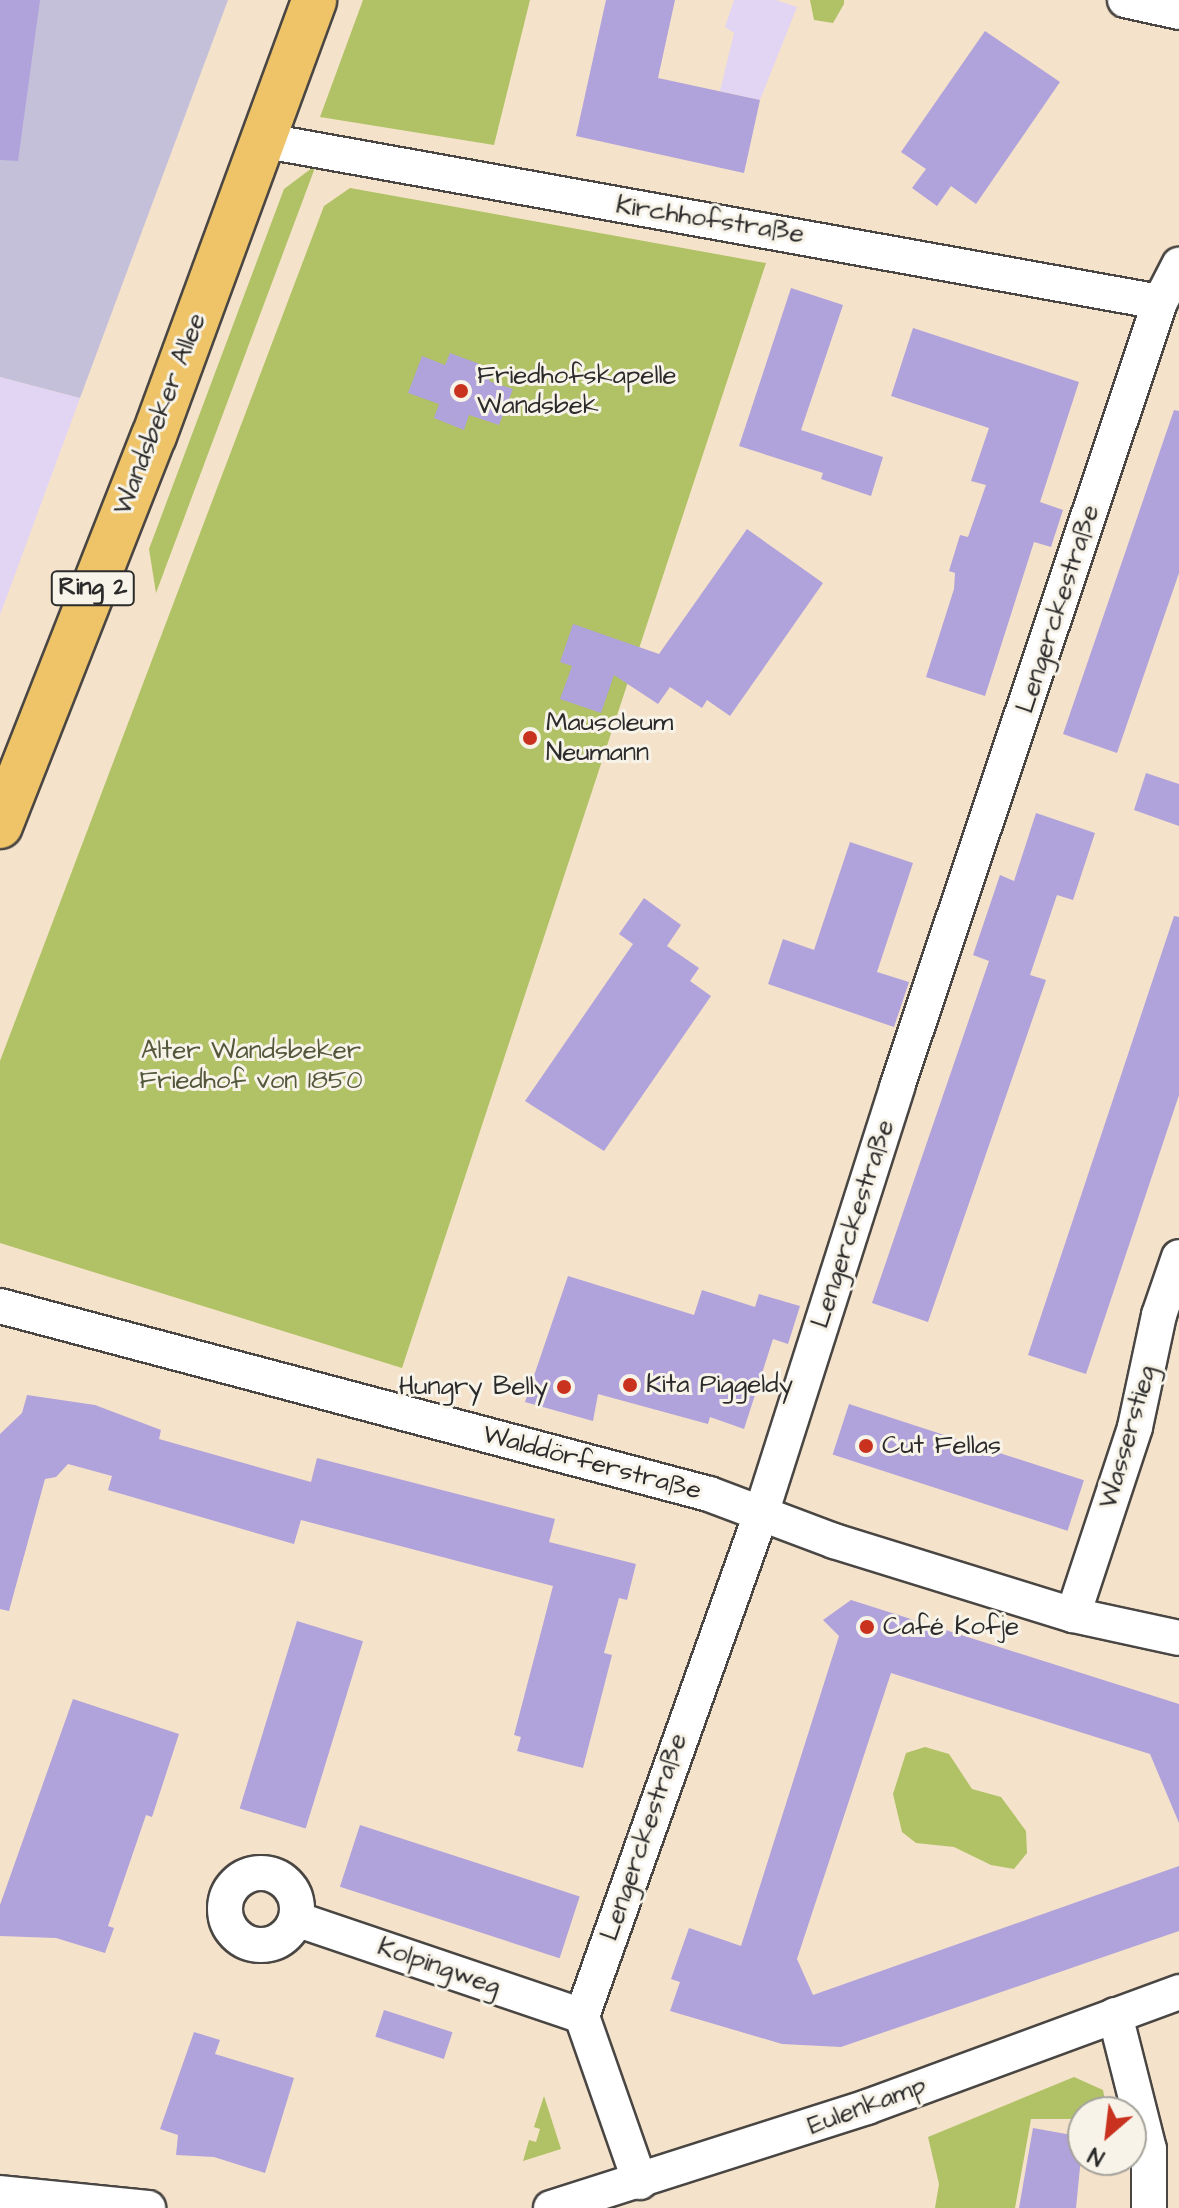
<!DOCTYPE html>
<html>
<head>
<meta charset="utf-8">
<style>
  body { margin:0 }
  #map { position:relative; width:1179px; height:2208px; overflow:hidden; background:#f5e2ca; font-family:"Architects Daughter",sans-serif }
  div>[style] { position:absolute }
  .built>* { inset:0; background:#e2d4f3 }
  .industrial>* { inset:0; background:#c5c0da }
  .green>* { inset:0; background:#b0c265 }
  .building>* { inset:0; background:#b0a2db; transform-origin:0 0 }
  .roads { filter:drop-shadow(2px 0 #494643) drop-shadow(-2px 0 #494643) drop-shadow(0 2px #494643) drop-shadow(0 -2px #494643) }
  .minor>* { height:34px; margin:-17px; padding:0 17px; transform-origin:17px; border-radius:17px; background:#fff }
  .minor>.ring { margin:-17px; padding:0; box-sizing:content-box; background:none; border:34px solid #fff; border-radius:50% }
  .major>* { height:44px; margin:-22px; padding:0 22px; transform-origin:22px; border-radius:22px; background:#efc469 }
  .dots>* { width:22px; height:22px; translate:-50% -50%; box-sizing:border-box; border:4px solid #f7f3e8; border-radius:50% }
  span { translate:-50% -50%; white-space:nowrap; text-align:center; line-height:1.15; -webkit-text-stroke:6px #f7f3e8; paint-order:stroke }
  .shield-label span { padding:2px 6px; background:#f7f3e8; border:2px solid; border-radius:6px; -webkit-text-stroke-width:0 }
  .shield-label { font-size:24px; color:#2b2b2b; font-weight:700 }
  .street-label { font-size:26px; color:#2b2b2b }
  .poi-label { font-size:26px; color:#2b2b2b }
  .left { translate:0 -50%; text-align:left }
  .right { translate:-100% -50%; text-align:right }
  .park-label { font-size:26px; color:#53583c }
  .north { position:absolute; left:1067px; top:2096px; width:80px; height:80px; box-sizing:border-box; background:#f7f3e8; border:2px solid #a5a39c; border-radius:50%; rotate:208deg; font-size:22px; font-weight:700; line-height:32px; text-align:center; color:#2b2b2b }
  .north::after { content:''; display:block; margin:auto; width:28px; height:36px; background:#c8321e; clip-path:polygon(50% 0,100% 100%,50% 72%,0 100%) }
</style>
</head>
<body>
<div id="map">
  <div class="built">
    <i style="clip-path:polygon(734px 0,776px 0,797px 7px,760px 100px,720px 91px,734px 33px,725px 27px)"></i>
    <i style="clip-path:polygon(0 377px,80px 398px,0 615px)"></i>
  </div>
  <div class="industrial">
    <i style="clip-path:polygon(0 0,228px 0,80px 398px,0 377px)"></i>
  </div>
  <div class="green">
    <i style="clip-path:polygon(363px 0,530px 0,494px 145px,320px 117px)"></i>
    <i style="clip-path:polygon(810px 0,844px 0,844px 4px,833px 23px,814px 20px)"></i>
    <i style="clip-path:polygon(316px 165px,156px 593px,149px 549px,284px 189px)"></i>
    <i style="clip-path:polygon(350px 188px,766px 263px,402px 1368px,0 1243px,0 1061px,324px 206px)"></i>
    <i style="clip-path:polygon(925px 1747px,949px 1754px,972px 1789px,1001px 1797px,1026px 1831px,1027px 1853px,1014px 1869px,991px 1865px,954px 1847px,916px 1843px,902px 1832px,893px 1794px,906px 1753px)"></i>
    <i style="clip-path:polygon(1074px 2077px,1103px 2090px,1107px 2112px,1083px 2112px,1083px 2119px,1031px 2119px,1015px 2208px,935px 2208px,939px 2184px,928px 2137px)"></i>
    <i style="clip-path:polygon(544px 2096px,561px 2149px,523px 2161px,529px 2140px,536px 2142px,540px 2129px,534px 2127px)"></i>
  </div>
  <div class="building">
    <i style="clip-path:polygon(0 0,40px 0,18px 161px,0 160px)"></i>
    <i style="clip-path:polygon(606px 0,675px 0,658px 78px,760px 100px,744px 173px,576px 136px)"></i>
    <i style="clip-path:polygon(985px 31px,1060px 82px,976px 204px,951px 186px,937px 206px,912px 188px,926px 169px,901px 152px)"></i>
    <i style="clip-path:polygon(791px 288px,843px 305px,801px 430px,883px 457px,871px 496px,821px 479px,823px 473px,739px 446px)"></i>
    <i style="clip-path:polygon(913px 328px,1079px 382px,1040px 502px,1063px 510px,1051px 547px,1034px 542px,985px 696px,926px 677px,954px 589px,955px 573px,949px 571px,960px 535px,968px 537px,986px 485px,971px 481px,989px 428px,891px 396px)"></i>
    <i style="clip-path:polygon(450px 353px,493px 369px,489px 381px,513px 389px,499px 425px,469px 415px,464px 430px,434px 418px,439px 404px,408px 393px,422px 356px,445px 365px)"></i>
    <i style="clip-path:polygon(1174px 410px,1179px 411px,1179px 573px,1117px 753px,1063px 734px)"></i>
    <i style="clip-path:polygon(747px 529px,823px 583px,730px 716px,707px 700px,702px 708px,670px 687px,658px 704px,614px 675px,601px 713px,560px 699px,572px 666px,560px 662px,573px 624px,659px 654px)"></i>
    <i style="clip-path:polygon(1146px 773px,1179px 784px,1179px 826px,1134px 810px)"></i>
    <i style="clip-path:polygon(1036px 813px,1095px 833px,1073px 900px,1057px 895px,1030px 975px,1046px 980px,928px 1322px,872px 1303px,989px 961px,973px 955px,1000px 875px,1014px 881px)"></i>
    <i style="clip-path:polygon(850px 842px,913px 863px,877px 972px,909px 982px,894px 1027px,768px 984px,783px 939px,814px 950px)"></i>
    <i style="clip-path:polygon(644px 898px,681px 925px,667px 946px,699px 968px,690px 981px,711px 996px,604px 1151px,525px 1101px,633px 944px,619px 934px)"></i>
    <i style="clip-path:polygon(1174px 916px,1179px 917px,1179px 1095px,1086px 1374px,1028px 1355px)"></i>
    <i style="clip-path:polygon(568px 1276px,694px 1315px,702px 1290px,755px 1307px,759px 1294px,800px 1306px,788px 1344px,773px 1339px,744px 1429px,710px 1417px,708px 1424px,598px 1394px,593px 1421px,525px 1402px)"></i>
    <i style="clip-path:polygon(27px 1395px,95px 1405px,161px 1430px,159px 1439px,311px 1482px,317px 1458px,555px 1519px,549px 1542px,636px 1564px,627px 1600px,619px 1598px,604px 1653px,612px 1655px,583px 1768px,517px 1751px,521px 1737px,514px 1735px,553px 1586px,301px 1520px,294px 1544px,108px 1490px,112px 1476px,68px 1464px,56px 1477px,45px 1479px,9px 1611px,0 1609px,0 1434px,22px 1413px)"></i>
    <i style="left:849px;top:1404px;width:247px;height:53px;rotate:18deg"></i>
    <i style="clip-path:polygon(851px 1600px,1179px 1704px,1179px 1823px,1150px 1754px,891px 1673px,797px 1959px,813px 1995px,1179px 1866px,1179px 1931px,841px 2047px,782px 2044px,670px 2011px,680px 1982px,671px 1979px,689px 1928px,741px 1946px,839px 1636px,823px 1620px)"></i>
    <i style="left:297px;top:1621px;width:69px;height:196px;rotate:17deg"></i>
    <i style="clip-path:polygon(73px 1699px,179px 1734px,152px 1817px,146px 1815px,108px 1926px,114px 1928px,105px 1953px,56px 1938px,0 1936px,0 1905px)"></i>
    <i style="left:360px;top:1825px;width:231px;height:65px;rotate:18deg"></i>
    <i style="left:384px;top:2010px;width:72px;height:28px;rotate:18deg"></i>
    <i style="clip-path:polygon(194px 2032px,220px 2040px,215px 2054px,294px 2078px,265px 2173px,214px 2157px,176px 2155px,178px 2135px,160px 2129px)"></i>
    <i style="clip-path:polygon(1033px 2128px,1083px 2137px,1076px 2208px,1019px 2208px)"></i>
  </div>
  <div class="roads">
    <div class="minor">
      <i style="left:1125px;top:0;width:55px;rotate:12.5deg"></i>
      <i style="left:261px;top:140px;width:913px;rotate:10.22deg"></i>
      <i style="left:0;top:1306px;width:734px;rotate:14.85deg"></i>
      <i style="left:709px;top:1494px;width:134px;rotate:20.6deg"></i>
      <i style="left:834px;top:1541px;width:250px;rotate:17.2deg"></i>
      <i style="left:1073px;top:1615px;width:108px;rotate:12.2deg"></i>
      <i style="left:1073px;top:1615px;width:198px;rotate:-71.7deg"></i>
      <i style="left:1135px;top:1427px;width:115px;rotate:-77.9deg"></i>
      <i style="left:1159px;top:1315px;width:61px;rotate:-71deg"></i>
      <i class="ring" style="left:225px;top:1873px;width:38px;height:38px"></i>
      <i style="left:296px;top:1919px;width:302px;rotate:18.7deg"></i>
      <i style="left:1115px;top:2015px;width:138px;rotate:75.8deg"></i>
      <i style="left:1149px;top:2149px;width:59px;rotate:90deg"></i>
      <i style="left:640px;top:2182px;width:176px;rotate:-109.3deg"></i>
      <i style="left:582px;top:2016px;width:533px;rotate:-70.38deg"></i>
      <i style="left:761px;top:1514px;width:448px;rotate:-72.3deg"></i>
      <i style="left:897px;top:1087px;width:828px;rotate:-71.48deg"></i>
      <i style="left:1160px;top:302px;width:42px;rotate:-62.8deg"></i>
      <i style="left:0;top:2193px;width:149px;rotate:5.8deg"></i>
      <i style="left:551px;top:2208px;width:332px;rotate:-17.7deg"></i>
      <i style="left:867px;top:2107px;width:333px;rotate:-20.2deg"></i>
    </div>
    <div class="major">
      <i style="left:0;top:826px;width:419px;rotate:-68.5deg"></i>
      <i style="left:154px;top:436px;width:464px;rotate:-69.8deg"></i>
    </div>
  </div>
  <div class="dots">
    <i style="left:461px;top:391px;background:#c8321e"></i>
    <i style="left:530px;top:738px;background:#c8321e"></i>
    <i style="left:630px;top:1385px;background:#c8321e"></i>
    <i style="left:564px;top:1387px;background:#c8321e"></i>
    <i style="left:866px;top:1446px;background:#c8321e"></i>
    <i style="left:867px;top:1627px;background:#c8321e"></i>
  </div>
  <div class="shield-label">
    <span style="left:93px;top:588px">Ring 2</span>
  </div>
  <div class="street-label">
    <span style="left:710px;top:220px;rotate:9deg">Kirchhofstraße</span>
    <span style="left:160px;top:414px;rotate:-69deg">Wandsbeker Allee</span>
    <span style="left:1058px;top:609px;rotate:-72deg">Lengerckestraße</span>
    <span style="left:853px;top:1224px;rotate:-72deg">Lengerckestraße</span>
    <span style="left:1128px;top:1437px;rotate:-74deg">Wasserstieg</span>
    <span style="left:592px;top:1463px;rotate:15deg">Walddörferstraße</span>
    <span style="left:644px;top:1837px;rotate:-71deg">Lengerckestraße</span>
    <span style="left:439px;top:1967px;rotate:19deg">Kolpingweg</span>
    <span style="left:867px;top:2106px;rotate:-20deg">Eulenkamp</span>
  </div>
  <div class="poi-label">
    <span class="left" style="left:477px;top:391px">Friedhofskapelle<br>Wandsbek</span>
    <span class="left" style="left:546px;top:738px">Mausoleum<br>Neumann</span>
    <span class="left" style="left:646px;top:1385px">Kita Piggeldy</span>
    <span class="right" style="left:548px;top:1387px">Hungry Belly</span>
    <span class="left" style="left:882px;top:1446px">Cut Fellas</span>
    <span class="left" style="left:883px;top:1627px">Café Kofje</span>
  </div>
  <div class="park-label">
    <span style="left:251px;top:1066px">Alter Wandsbeker<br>Friedhof von 1850</span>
  </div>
  <div class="north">N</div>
</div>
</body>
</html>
